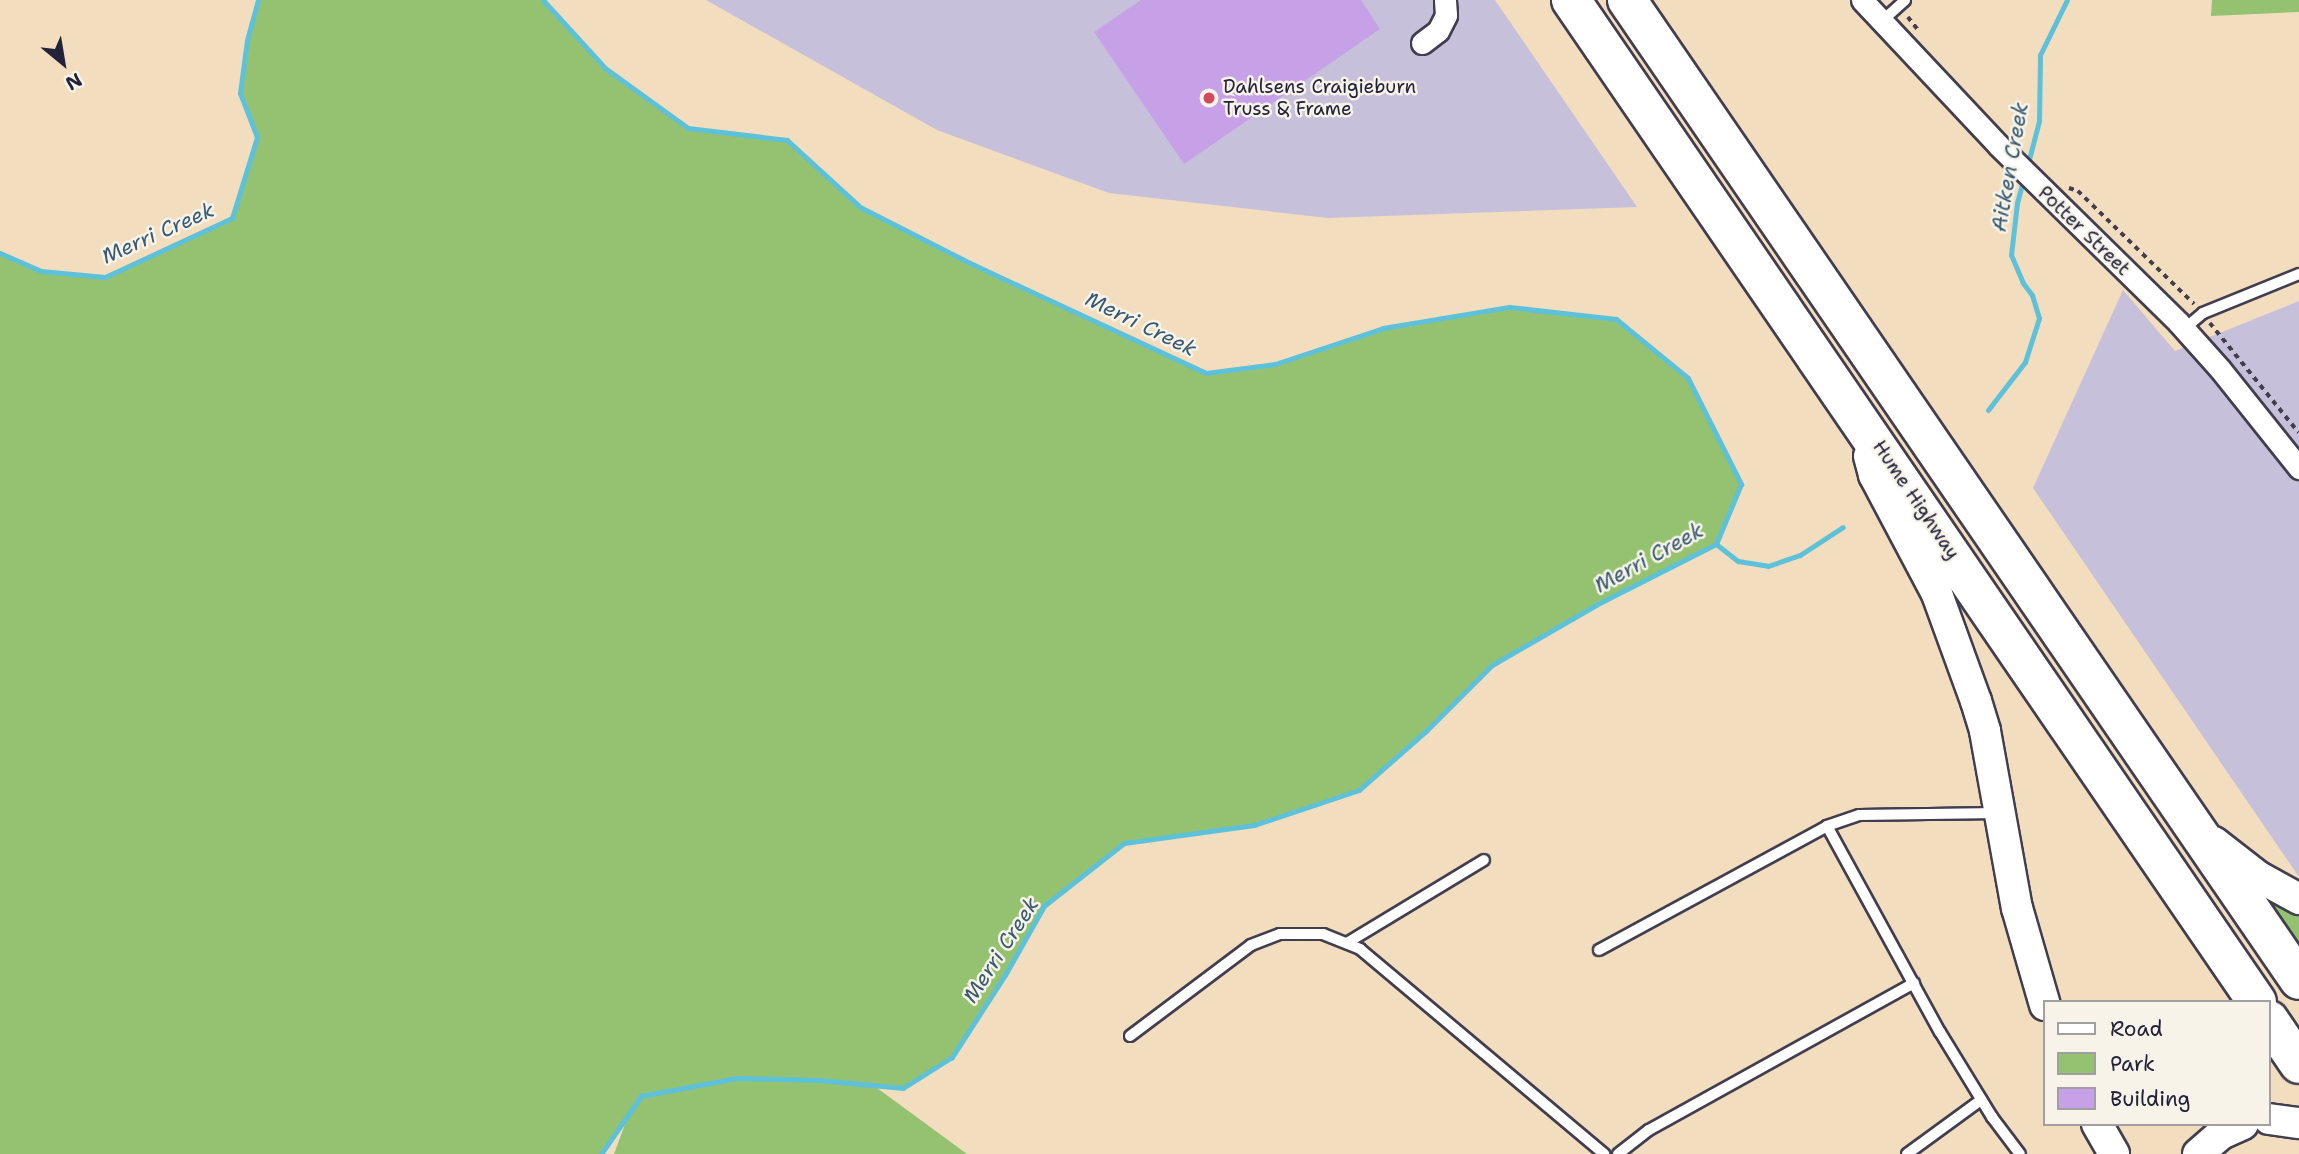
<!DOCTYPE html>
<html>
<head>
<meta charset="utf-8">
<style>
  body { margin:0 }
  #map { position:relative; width:2299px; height:1154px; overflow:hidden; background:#f3ddbf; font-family:"Shantell Sans",sans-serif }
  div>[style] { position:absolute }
  .industrial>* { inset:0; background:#c6c0da }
  .green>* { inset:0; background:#95c270 }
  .stream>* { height:5px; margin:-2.5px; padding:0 2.5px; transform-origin:2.5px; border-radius:2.5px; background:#5dc1da }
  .building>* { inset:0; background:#c7a1e7 }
  .path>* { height:3.5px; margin-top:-1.75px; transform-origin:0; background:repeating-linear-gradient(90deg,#413e4f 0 5px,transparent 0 10px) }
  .roads { filter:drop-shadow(2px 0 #413e4f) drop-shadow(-2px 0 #413e4f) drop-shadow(0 2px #413e4f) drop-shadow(0 -2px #413e4f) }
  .lane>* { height:10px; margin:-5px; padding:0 5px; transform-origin:5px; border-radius:5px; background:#fff }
  .street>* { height:21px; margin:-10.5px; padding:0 10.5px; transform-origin:10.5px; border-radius:10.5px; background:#fff }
  .secondary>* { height:30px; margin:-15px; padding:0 15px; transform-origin:15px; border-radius:15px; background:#fff }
  .highway>* { height:38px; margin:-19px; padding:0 19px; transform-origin:19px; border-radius:19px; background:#fff }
  .dots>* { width:19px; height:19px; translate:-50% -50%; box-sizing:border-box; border:4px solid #f7f3e8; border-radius:50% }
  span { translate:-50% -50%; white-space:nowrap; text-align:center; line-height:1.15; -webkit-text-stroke:5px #f7f3e8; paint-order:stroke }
  .poi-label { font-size:19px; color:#22223b }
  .left { translate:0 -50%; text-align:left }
  .street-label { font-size:19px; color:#22223b }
  .water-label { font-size:21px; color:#375a73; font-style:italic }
  .legend { position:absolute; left:2043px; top:1000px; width:228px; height:126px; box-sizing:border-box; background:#f7f3e8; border:2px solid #a29fa3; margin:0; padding:9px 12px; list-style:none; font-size:21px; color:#22223b }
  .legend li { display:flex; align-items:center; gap:14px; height:35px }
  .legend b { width:35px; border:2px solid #a29fa3 }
  .north { position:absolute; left:28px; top:28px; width:70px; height:70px; -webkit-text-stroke:5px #f7f3e8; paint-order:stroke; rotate:150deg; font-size:19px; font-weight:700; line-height:28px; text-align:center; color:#22223b }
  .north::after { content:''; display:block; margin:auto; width:24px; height:32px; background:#22223b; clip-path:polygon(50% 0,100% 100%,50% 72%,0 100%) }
</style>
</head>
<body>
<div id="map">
  <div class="industrial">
    <i style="clip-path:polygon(706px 0,1495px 0,1637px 207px,1328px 218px,1109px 193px,937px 130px)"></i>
    <i style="clip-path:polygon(2123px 290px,2175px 351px,2299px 301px,2299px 877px,2033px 488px)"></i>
  </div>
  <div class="green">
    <i style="clip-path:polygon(258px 0,543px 0,605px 68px,688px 128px,787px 140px,860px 207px,970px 263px,1206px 373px,1275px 364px,1383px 328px,1509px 307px,1616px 319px,1688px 378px,1741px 484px,1716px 544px,1596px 605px,1492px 665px,1427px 730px,1359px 790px,1254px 825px,1124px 843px,1044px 906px,1005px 975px,952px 1057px,903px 1088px,873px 1085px,967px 1154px,614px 1154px,628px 1116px,601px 1154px,0 1154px,0 253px,41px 271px,105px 277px,232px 218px,257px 137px,240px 93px,247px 40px)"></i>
    <i style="clip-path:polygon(2212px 0,2299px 0,2299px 12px,2211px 16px)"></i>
    <i style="clip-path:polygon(2269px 898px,2299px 908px,2299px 952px,2267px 900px)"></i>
  </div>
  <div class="stream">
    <i style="left:543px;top:0;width:92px;rotate:47.6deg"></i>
    <i style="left:605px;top:68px;width:102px;rotate:35.9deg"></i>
    <i style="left:688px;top:128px;width:100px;rotate:6.9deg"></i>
    <i style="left:787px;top:140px;width:99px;rotate:42.5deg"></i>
    <i style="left:860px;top:207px;width:123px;rotate:27deg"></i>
    <i style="left:970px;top:263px;width:260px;rotate:25deg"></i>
    <i style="left:1206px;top:373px;width:70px;rotate:-7.4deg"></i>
    <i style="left:1275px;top:364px;width:114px;rotate:-18.4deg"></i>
    <i style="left:1383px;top:328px;width:128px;rotate:-9.5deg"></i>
    <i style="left:1509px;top:307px;width:108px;rotate:6.4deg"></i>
    <i style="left:1616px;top:319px;width:93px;rotate:39.3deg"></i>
    <i style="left:1688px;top:378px;width:119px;rotate:63.4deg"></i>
    <i style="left:1741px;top:484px;width:65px;rotate:112.6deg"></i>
    <i style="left:1716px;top:544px;width:135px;rotate:153.1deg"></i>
    <i style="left:1596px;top:605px;width:120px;rotate:150deg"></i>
    <i style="left:1492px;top:665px;width:92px;rotate:135deg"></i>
    <i style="left:1427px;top:730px;width:91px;rotate:138.6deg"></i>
    <i style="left:1359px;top:790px;width:111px;rotate:161.6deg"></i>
    <i style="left:1254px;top:825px;width:131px;rotate:172.1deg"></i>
    <i style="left:1124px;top:843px;width:102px;rotate:141.8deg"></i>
    <i style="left:1044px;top:906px;width:79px;rotate:119.5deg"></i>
    <i style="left:1005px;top:975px;width:98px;rotate:122.9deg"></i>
    <i style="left:952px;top:1057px;width:58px;rotate:147.7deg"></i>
    <i style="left:903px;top:1088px;width:85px;rotate:-174.6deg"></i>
    <i style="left:818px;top:1080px;width:81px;rotate:-178.6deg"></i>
    <i style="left:737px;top:1078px;width:98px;rotate:169.4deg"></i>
    <i style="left:641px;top:1096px;width:70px;rotate:124.6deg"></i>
    <i style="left:2027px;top:167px;width:48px;rotate:-75.4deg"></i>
    <i style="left:2039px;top:121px;width:66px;rotate:-89.1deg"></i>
    <i style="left:2040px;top:55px;width:61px;rotate:-63.9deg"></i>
    <i style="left:0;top:253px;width:45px;rotate:23.7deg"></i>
    <i style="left:41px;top:271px;width:64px;rotate:5.4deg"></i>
    <i style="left:105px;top:277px;width:140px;rotate:-24.9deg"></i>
    <i style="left:232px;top:218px;width:85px;rotate:-72.8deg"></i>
    <i style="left:257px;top:137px;width:47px;rotate:-111.1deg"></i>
    <i style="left:240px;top:93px;width:53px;rotate:-82.5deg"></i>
    <i style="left:247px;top:40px;width:41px;rotate:-74.6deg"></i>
    <i style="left:1988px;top:410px;width:61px;rotate:-52.4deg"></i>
    <i style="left:2025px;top:362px;width:46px;rotate:-72.3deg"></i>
    <i style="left:2039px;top:318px;width:24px;rotate:-107deg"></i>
    <i style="left:2032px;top:295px;width:15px;rotate:-127deg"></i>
    <i style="left:2023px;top:283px;width:30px;rotate:-113deg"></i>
    <i style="left:2011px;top:255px;width:52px;rotate:-83.4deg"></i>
    <i style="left:2017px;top:203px;width:27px;rotate:-75deg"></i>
    <i style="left:1716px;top:544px;width:28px;rotate:38deg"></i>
    <i style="left:1738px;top:561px;width:30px;rotate:9deg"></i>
    <i style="left:1768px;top:566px;width:34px;rotate:-19deg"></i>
    <i style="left:1800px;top:555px;width:51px;rotate:-33.1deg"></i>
  </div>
  <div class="building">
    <i style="clip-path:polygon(1141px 0,1361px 0,1380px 29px,1184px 164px,1094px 32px)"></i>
  </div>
  <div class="path">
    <i style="left:1908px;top:17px;width:16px;rotate:52deg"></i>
    <i style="left:2069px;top:188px;width:9px;rotate:18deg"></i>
    <i style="left:2078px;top:191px;width:162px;rotate:44.2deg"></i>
    <i style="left:2210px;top:323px;width:141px;rotate:51deg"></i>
  </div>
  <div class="roads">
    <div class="lane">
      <i style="left:1882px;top:21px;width:31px;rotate:-42deg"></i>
      <i style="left:2184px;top:329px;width:25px;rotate:-40deg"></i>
      <i style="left:2203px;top:313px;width:104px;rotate:-22.1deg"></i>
      <i style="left:1998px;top:813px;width:139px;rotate:179.2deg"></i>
      <i style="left:1859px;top:815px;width:34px;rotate:161deg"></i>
      <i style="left:1827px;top:826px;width:235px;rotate:61.3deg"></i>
      <i style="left:1940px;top:1032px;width:100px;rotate:58.5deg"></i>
      <i style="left:1992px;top:1117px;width:46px;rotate:52.9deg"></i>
      <i style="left:1347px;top:943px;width:160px;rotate:-31.2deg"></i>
      <i style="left:1599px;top:950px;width:260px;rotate:-28.5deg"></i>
      <i style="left:1130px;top:1036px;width:151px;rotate:-36.9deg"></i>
      <i style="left:1251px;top:945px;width:31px;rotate:-21deg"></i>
      <i style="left:1280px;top:934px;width:43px"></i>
      <i style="left:1323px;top:934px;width:40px;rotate:22deg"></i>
      <i style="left:1360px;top:949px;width:319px;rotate:40deg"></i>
      <i style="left:1618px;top:1154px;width:39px;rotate:-38deg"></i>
      <i style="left:1649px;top:1130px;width:303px;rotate:-29deg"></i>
      <i style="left:1907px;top:1154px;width:92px;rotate:-36.1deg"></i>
    </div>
    <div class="street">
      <i style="left:1862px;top:0;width:200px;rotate:46.8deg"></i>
      <i style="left:1999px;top:146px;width:251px;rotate:44.5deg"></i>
      <i style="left:2178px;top:322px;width:63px;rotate:48.2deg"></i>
      <i style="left:2220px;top:369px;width:127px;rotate:51.4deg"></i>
      <i style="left:1422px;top:43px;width:20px;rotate:-37deg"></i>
      <i style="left:1438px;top:31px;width:18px;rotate:-63deg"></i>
      <i style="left:1446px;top:15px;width:15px;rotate:-94deg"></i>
    </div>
    <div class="secondary">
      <i style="left:1869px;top:456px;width:20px;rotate:75deg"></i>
      <i style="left:1874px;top:475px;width:135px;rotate:62.1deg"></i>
      <i style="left:1937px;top:594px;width:114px;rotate:70deg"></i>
      <i style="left:1976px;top:701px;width:31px;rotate:73deg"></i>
      <i style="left:1985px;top:731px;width:180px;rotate:79.8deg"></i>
      <i style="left:2017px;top:908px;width:101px;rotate:73.9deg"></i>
      <i style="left:2214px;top:842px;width:57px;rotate:37.9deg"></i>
      <i style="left:2259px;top:877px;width:46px;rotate:28.8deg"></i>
      <i style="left:2269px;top:1119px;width:30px;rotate:8deg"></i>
      <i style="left:2097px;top:1124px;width:34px;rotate:60deg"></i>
      <i style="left:2198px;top:1154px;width:30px;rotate:-41deg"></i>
      <i style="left:2221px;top:1134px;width:24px;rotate:-24deg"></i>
    </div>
    <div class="highway">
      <i style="left:1571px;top:0;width:1214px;rotate:55.6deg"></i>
      <i style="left:1627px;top:0;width:1188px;rotate:55.56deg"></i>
      <i style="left:2269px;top:1020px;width:53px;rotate:55.7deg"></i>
    </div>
  </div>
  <div class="dots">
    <i style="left:1209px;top:98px;background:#d1495b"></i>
  </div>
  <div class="poi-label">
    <span class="left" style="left:1223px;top:98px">Dahlsens Craigieburn<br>Truss &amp; Frame</span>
  </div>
  <div class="street-label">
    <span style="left:2084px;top:231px;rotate:44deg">Potter Street</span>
    <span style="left:1916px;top:500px;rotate:56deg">Hume Highway</span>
  </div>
  <div class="water-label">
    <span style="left:2010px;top:167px;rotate:-80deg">Aitken Creek</span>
    <span style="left:158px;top:233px;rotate:-24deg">Merri Creek</span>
    <span style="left:1141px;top:324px;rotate:26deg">Merri Creek</span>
    <span style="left:1649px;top:558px;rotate:-29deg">Merri Creek</span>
    <span style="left:1001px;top:950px;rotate:-57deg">Merri Creek</span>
  </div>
  <ul class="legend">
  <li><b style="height:9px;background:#fff"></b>Road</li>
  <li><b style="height:19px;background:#95c270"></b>Park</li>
  <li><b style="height:19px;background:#c7a1e7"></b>Building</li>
  </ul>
  <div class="north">N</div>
</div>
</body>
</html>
